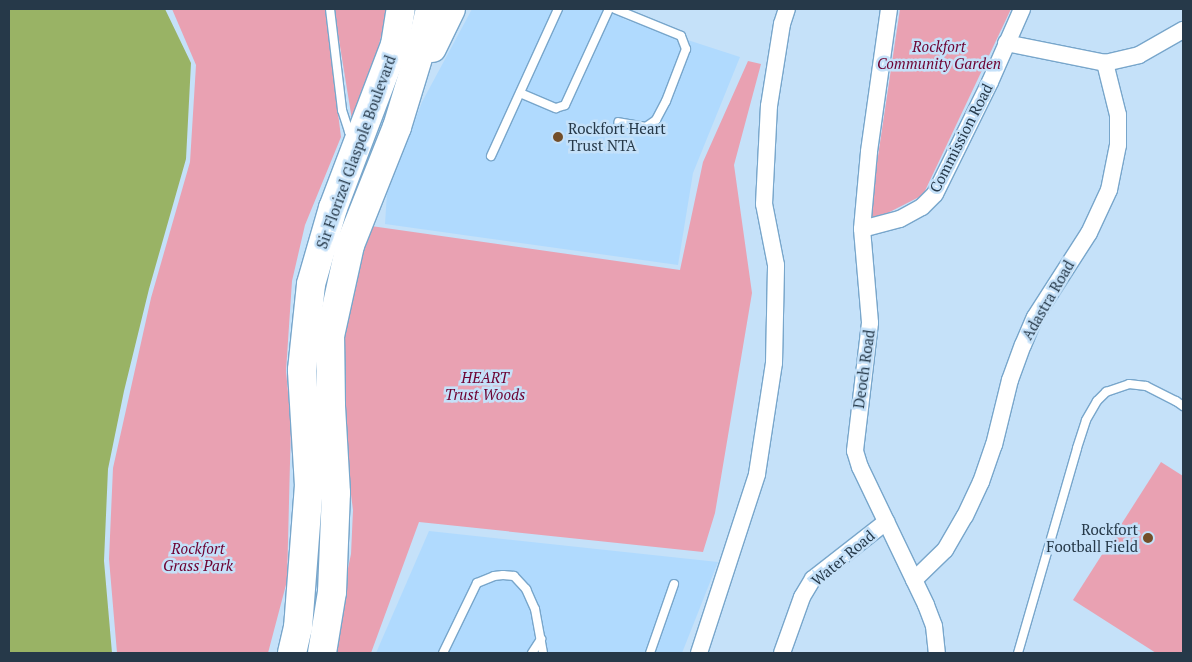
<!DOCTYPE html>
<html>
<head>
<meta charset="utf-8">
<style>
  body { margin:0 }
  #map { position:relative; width:1192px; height:662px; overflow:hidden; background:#c5e1f9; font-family:"PT Serif",serif }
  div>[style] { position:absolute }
  .built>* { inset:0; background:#b0dafe }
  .green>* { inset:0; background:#e9a1b2 }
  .water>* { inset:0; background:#99b365 }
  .roads { filter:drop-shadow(1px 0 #78a6cb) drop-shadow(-1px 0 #78a6cb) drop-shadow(0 1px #78a6cb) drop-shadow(0 -1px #78a6cb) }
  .lane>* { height:8px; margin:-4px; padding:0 4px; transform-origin:4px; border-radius:4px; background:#fff }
  .street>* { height:16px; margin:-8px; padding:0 8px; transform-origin:8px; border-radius:8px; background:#fff }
  .highway>* { height:28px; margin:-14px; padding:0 14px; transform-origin:14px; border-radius:14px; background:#fff }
  .dots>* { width:14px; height:14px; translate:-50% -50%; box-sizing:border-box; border:2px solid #c5e1f9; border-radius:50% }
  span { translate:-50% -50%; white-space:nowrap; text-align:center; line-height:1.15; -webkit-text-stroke:5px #c5e1f9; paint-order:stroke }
  .park-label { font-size:15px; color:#6d0231; font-style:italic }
  .poi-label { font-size:15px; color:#263949 }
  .left { translate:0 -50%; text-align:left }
  .right { translate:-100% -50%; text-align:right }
  .street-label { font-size:15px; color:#263949 }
  .frame { position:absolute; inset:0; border:10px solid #263949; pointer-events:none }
</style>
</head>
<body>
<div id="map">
  <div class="built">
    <i style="clip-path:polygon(472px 9px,626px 9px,623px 19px,740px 57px,693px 173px,678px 265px,385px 224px,387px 193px,422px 102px)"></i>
    <i style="clip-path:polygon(429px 531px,718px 562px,682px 653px,376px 653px)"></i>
  </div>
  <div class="green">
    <i style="clip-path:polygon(172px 9px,325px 9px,341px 137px,305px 225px,292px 281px,286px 371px,291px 424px,287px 581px,268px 653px,117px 653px,109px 559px,113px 468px,151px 298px,190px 162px,196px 65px)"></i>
    <i style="clip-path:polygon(334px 9px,388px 9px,371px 76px,352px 120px)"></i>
    <i style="clip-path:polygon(900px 9px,1011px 9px,923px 195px,868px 223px)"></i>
    <i style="clip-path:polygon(748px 61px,761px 64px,734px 165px,752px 293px,715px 513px,703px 552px,419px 522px,371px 653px,330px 653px,351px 554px,353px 510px,340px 410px,340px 321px,371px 226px,680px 270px,703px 162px)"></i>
    <i style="clip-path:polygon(1161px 462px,1183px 476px,1183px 653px,1156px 653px,1073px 600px)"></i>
  </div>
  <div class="water">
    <i style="clip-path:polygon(9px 9px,165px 9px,191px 63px,186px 159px,149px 289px,124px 391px,108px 469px,104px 561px,112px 653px,9px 653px)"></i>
  </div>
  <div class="roads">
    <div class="lane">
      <i style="left:330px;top:9px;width:102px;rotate:83.2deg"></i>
      <i style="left:342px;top:110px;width:23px;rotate:72deg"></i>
      <i style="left:349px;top:132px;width:8px;rotate:60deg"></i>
      <i style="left:615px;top:9px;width:71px;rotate:22.2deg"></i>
      <i style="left:681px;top:36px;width:14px;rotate:69deg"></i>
      <i style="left:686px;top:49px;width:56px;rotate:111deg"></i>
      <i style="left:666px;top:101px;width:21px;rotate:118deg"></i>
      <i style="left:656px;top:120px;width:12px;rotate:145deg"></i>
      <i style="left:646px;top:127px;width:28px;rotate:-170deg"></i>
      <i style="left:520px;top:93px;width:39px;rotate:23deg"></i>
      <i style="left:556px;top:108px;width:9px;rotate:-18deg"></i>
      <i style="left:565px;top:105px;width:106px;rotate:-65.4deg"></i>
      <i style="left:491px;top:156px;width:162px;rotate:-65.5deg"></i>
      <i style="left:443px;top:653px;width:78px;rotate:-64.1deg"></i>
      <i style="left:477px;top:583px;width:18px;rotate:-22deg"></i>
      <i style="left:494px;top:576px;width:9px;rotate:-6deg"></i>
      <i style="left:503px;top:575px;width:11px;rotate:5deg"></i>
      <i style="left:514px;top:576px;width:18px;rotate:47deg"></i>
      <i style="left:526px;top:589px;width:22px;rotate:66deg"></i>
      <i style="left:535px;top:609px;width:45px;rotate:79.7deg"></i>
      <i style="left:532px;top:653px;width:17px;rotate:-57deg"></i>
      <i style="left:650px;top:653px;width:73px;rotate:-70.8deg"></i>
      <i style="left:1018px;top:653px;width:213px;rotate:-73.9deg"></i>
      <i style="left:1077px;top:448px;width:29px;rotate:-72deg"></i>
      <i style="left:1086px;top:420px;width:22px;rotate:-60deg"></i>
      <i style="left:1097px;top:401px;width:13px;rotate:-45deg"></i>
      <i style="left:1106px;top:392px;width:24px;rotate:-19deg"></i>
      <i style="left:1129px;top:384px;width:17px;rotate:7deg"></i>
      <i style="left:1146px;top:386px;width:34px;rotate:27deg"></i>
      <i style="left:1176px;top:401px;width:9px;rotate:36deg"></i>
    </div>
    <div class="street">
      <i style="left:889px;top:9px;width:144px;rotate:98deg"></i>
      <i style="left:869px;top:152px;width:77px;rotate:95.2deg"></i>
      <i style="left:862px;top:229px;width:94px;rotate:85.1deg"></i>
      <i style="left:870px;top:323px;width:129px;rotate:96.7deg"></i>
      <i style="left:855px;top:451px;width:17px;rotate:73deg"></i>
      <i style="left:860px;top:467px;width:153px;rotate:64.4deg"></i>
      <i style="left:926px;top:605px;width:22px;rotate:69deg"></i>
      <i style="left:934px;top:626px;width:27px;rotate:84deg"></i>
      <i style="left:1006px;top:43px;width:101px;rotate:11.4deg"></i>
      <i style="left:1105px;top:63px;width:35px;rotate:-13deg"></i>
      <i style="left:1139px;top:55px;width:51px;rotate:-29.6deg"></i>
      <i style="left:862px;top:229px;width:39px;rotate:-15deg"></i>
      <i style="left:900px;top:219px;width:25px;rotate:-29deg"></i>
      <i style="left:922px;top:207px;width:18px;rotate:-45deg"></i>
      <i style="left:935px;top:194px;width:125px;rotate:-63.8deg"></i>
      <i style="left:990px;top:82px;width:80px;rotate:-66.3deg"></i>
      <i style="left:914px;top:580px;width:43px;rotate:-44.1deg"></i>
      <i style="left:945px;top:550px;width:39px;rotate:-60deg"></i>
      <i style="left:965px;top:516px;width:38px;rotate:-65deg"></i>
      <i style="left:981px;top:482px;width:39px;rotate:-71deg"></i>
      <i style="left:994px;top:445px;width:67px;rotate:-76.2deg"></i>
      <i style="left:1010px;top:380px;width:37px;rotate:-70deg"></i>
      <i style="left:1023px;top:345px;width:30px;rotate:-67deg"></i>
      <i style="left:1035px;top:317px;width:100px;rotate:-57.3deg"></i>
      <i style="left:1089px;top:233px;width:47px;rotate:-65.1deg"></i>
      <i style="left:1109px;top:190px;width:46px;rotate:-78.7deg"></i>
      <i style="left:1118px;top:145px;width:30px;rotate:-90deg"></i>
      <i style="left:1118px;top:115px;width:54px;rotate:-104deg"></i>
      <i style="left:699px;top:653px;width:188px;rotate:-72deg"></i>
      <i style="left:757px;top:474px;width:112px;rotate:-81.3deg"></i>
      <i style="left:774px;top:363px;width:98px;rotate:-88.8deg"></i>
      <i style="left:776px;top:265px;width:62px;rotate:-101.1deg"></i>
      <i style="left:764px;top:204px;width:98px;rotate:-87.1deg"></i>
      <i style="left:769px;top:106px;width:83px;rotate:-81deg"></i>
      <i style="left:782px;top:24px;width:16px;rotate:-72deg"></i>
      <i style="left:782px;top:653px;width:59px;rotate:-70.3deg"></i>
      <i style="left:802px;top:597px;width:21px;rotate:-59deg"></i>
      <i style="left:813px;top:579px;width:93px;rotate:-38deg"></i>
    </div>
    <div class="highway">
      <i style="left:432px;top:48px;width:43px;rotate:-64deg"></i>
      <i style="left:292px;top:653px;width:26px;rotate:-77deg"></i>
      <i style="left:298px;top:628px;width:142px;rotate:-85.6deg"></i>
      <i style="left:309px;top:486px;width:116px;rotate:-93.5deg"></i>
      <i style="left:302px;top:370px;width:86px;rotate:-84deg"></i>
      <i style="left:311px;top:284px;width:79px;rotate:-73.9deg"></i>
      <i style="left:333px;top:208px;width:174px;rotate:-69.2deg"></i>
      <i style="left:395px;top:45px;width:36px;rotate:-81deg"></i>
      <i style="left:322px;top:653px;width:62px;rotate:-80.7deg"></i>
      <i style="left:332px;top:592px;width:99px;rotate:-87.7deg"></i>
      <i style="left:336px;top:493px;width:88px;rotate:-93.3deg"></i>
      <i style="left:331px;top:405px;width:69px;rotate:-90.8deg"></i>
      <i style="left:330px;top:336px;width:93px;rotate:-77.6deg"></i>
      <i style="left:350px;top:245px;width:127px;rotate:-68.3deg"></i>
      <i style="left:397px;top:127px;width:83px;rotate:-73.1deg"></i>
      <i style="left:421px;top:48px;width:40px;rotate:-77deg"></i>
    </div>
  </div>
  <div class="dots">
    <i style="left:558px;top:137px;background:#734e29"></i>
    <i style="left:1148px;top:538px;background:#734e29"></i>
  </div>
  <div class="park-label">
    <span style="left:939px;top:55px">Rockfort<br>Community Garden</span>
    <span style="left:485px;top:386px">HEART<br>Trust Woods</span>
    <span style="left:198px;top:557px">Rockfort<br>Grass Park</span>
  </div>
  <div class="poi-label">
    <span class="left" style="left:568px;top:137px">Rockfort Heart<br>Trust NTA</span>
    <span class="right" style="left:1138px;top:538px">Rockfort<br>Football Field</span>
  </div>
  <div class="street-label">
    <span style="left:961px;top:138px;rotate:-63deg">Commission Road</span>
    <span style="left:356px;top:152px;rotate:-70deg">Sir Florizel Glaspole Boulevard</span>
    <span style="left:1048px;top:300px;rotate:-60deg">Adastra Road</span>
    <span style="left:864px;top:369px;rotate:-82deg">Deoch Road</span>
    <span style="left:843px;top:558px;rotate:-40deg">Water Road</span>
  </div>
  <div class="frame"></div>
</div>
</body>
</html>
